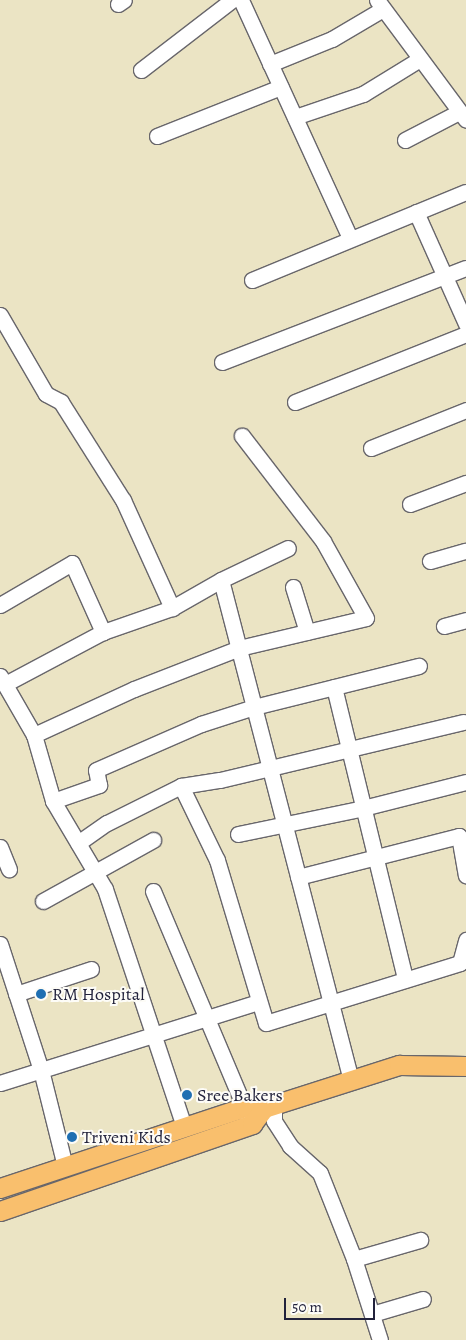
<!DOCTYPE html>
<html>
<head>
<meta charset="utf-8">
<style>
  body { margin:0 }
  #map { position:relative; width:466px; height:1340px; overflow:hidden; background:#ebe4c4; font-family:Alegreya,serif }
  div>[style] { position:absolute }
  .roads { filter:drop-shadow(1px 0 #68666b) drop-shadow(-1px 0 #68666b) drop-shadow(0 1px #68666b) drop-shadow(0 -1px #68666b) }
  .minor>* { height:15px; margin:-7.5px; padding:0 7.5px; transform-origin:7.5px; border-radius:7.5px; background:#fff }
  .major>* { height:19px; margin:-9.5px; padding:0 9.5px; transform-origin:9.5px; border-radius:9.5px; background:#f9bf6d }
  .dots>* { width:14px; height:14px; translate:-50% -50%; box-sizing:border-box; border:2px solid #fdfcf7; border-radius:50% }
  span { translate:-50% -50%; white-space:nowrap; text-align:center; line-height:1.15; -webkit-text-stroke:4px #fdfcf7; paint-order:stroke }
  .poi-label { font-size:18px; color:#22223b }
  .left { translate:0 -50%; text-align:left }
  .scale { position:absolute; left:284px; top:1298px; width:91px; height:22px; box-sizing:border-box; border:2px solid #22223b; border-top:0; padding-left:6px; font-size:15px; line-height:18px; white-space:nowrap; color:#22223b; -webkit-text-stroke:4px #fdfcf7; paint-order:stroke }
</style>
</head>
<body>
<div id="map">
  <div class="roads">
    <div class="minor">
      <i style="left:241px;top:0;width:262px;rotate:65.4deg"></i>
      <i style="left:377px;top:0;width:149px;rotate:53.4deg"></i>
      <i style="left:118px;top:4px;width:7px;rotate:-34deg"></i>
      <i style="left:270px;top:64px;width:67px;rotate:-22deg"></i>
      <i style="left:332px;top:39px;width:59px;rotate:-30.5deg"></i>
      <i style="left:141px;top:70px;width:115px;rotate:-37.6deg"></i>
      <i style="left:295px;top:117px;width:72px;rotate:-18.7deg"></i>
      <i style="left:363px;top:94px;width:67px;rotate:-31.6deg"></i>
      <i style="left:157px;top:136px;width:133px;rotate:-21.6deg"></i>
      <i style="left:405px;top:140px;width:61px;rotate:-27.4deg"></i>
      <i style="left:416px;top:212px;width:123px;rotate:65.9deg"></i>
      <i style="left:252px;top:280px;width:231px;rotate:-22.4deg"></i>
      <i style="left:0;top:315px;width:91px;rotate:59.8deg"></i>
      <i style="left:46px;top:394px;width:17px;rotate:28deg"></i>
      <i style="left:61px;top:402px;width:116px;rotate:57.7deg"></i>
      <i style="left:123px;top:500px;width:119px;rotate:65.6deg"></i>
      <i style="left:222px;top:362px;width:261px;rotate:-21.1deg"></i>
      <i style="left:295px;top:402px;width:184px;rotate:-21.7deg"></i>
      <i style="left:371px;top:448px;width:102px;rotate:-21.8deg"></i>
      <i style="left:410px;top:504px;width:60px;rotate:-20.6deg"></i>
      <i style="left:430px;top:561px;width:37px;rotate:-16deg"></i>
      <i style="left:221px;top:580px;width:517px;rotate:75.43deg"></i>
      <i style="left:293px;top:587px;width:47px;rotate:72.7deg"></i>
      <i style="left:0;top:605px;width:83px;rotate:-30.3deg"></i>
      <i style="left:72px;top:563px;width:76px;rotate:65.8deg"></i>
      <i style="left:444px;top:626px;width:23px;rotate:-15deg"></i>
      <i style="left:0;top:676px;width:68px;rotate:60deg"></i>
      <i style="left:34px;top:735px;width:69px;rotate:73.9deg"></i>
      <i style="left:53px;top:801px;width:102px;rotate:59.4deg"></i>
      <i style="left:105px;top:889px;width:251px;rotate:71.6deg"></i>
      <i style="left:5px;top:684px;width:111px;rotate:-28deg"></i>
      <i style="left:103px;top:632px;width:73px;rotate:-19.2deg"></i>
      <i style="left:172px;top:608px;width:56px;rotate:-29.7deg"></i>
      <i style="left:221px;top:580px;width:74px;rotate:-25.5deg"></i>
      <i style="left:334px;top:687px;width:301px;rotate:76.3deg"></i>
      <i style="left:34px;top:735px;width:110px;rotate:-24.7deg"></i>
      <i style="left:134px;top:689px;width:113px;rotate:-21.3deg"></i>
      <i style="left:239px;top:648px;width:130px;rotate:-13.3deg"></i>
      <i style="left:366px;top:618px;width:88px;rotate:-119.2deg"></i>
      <i style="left:323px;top:541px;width:133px;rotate:-127.6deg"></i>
      <i style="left:181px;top:786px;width:39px;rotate:-9deg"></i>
      <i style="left:220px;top:780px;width:250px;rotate:-13.4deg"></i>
      <i style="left:53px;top:801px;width:49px;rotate:-19.2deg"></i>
      <i style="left:99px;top:785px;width:15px;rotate:-101deg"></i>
      <i style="left:96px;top:770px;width:115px;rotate:-23.7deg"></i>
      <i style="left:201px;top:724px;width:56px;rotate:-17.8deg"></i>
      <i style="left:254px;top:707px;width:170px;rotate:-14deg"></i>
      <i style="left:238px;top:834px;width:128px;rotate:-11.7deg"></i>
      <i style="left:363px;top:808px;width:106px;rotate:-14.2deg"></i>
      <i style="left:78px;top:843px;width:35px;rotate:-35deg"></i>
      <i style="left:107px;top:823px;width:83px;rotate:-26.6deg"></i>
      <i style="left:181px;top:786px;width:82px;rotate:64.1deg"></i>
      <i style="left:217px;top:860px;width:170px;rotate:73.3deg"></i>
      <i style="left:266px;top:1023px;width:203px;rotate:-17.2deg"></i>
      <i style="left:460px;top:963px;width:24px;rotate:-75deg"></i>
      <i style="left:0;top:847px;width:24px;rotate:68deg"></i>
      <i style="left:298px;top:877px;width:166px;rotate:-14.3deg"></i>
      <i style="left:459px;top:836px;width:40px;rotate:80deg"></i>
      <i style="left:153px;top:891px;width:246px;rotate:67.1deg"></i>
      <i style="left:43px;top:901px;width:126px;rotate:-29deg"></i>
      <i style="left:0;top:944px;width:133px;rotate:72deg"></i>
      <i style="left:41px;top:1070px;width:99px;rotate:76deg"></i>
      <i style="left:16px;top:994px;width:79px;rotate:-18.4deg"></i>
      <i style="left:0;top:1083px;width:271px;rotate:-17.4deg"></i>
      <i style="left:274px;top:1104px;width:17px;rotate:90deg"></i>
      <i style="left:274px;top:1121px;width:30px;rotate:57deg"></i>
      <i style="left:290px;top:1146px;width:40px;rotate:42deg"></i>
      <i style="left:320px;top:1173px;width:92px;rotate:68.4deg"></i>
      <i style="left:354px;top:1259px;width:85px;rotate:72.2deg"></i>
      <i style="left:354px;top:1259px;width:69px;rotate:-16.1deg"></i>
      <i style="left:372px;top:1314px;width:53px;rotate:-16.4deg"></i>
    </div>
    <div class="major">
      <i style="left:0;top:1188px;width:258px;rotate:-18.3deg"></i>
      <i style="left:245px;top:1107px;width:19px;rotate:3deg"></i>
      <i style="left:264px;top:1108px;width:142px;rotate:-17.7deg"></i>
      <i style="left:399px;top:1065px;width:67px;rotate:0.9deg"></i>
      <i style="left:0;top:1211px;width:267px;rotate:-19deg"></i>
      <i style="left:252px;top:1124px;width:20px;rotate:-53deg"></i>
    </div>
  </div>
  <div class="dots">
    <i style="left:41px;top:994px;background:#1f6fb2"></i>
    <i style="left:187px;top:1095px;background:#1f6fb2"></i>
    <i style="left:72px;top:1137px;background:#1f6fb2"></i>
  </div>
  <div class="poi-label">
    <span class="left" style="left:52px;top:994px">RM Hospital</span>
    <span class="left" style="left:197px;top:1095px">Sree Bakers</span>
    <span class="left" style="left:82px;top:1137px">Triveni Kids</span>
  </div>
  <div class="scale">50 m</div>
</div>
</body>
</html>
